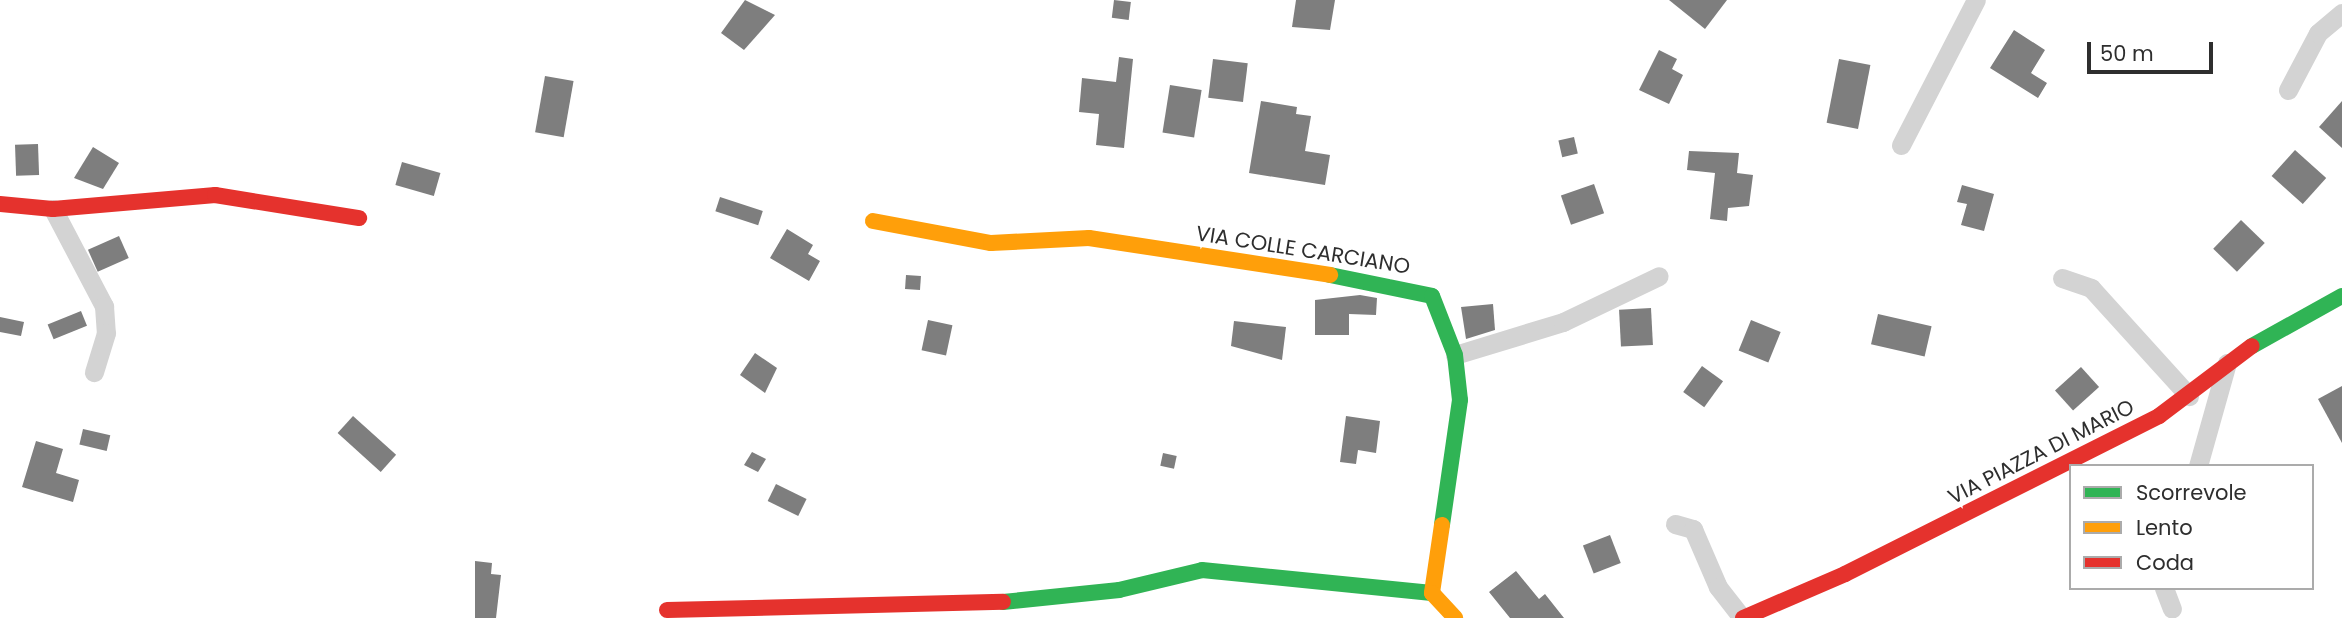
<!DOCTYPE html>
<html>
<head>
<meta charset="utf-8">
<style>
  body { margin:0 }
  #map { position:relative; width:2342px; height:618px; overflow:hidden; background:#fff; font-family:Poppins,sans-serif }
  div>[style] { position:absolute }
  .building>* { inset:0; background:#7e7e7e; transform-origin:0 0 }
  .street>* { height:19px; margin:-9.5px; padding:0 9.5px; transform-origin:9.5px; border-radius:9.5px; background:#d3d3d3 }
  .fast>* { height:16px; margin:-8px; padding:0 8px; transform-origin:8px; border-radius:8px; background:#30b455 }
  .slow>* { height:16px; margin:-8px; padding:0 8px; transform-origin:8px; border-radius:8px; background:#ff9f0a }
  .jam>* { height:16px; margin:-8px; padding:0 8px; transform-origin:8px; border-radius:8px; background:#e5322d }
  span { translate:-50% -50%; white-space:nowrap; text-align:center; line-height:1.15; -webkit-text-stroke:7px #fff; paint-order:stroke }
  .street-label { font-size:21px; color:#2e2e2e }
  .legend { position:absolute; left:2069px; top:464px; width:245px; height:126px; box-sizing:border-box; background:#fff; border:2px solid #ababab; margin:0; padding:9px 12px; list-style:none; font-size:21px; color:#2e2e2e }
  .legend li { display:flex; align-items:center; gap:14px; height:35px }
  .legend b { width:35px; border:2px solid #ababab }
  .scale { position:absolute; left:2087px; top:42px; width:126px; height:32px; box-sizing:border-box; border:4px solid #2e2e2e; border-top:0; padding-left:9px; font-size:21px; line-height:24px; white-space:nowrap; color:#2e2e2e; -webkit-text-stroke:5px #fff; paint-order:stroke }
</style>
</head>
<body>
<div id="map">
  <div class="building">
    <i style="clip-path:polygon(745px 0,775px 15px,744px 50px,721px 33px)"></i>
    <i style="left:1114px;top:0;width:17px;height:18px;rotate:7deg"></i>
    <i style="clip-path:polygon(1296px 0,1335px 0,1330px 30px,1292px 27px)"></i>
    <i style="clip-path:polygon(1669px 0,1727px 0,1705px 29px)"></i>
    <i style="clip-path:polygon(2014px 30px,2045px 50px,2031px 73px,2047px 83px,2038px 98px,1990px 68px)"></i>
    <i style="clip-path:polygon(1659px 50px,1677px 59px,1672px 69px,1683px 75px,1669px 104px,1639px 90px)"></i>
    <i style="clip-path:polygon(1119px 57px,1133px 59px,1124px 148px,1096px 145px,1099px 114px,1079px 112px,1082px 78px,1116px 82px)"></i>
    <i style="left:1213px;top:59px;width:35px;height:39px;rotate:7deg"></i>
    <i style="left:1839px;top:59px;width:32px;height:65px;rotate:11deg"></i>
    <i style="left:545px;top:76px;width:29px;height:57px;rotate:10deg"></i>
    <i style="left:1170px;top:85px;width:32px;height:48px;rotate:9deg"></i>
    <i style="clip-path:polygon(1261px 101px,1297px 107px,1296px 114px,1311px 116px,1305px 151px,1330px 155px,1325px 185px,1249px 173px)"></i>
    <i style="clip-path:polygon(2342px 101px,2342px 148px,2319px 127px)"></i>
    <i style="left:1574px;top:137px;width:17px;height:16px;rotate:77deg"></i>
    <i style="left:38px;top:144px;width:31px;height:23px;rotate:88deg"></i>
    <i style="clip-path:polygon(93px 147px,119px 163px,103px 189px,74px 178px)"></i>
    <i style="left:2295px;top:150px;width:42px;height:35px;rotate:42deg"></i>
    <i style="clip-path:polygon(1689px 151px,1739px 153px,1737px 173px,1753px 175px,1749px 206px,1728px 208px,1727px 221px,1710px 219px,1715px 173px,1687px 170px)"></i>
    <i style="left:402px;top:162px;width:40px;height:24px;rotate:16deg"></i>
    <i style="left:1594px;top:184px;width:31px;height:35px;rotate:71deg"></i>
    <i style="clip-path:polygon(1962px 185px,1994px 194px,1984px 231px,1961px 225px,1967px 204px,1957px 202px)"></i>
    <i style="left:720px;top:197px;width:45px;height:15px;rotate:18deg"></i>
    <i style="left:2241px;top:220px;width:33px;height:40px;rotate:44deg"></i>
    <i style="clip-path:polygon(787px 229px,813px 245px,808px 254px,820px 261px,809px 281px,770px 258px)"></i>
    <i style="left:119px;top:236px;width:24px;height:34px;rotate:66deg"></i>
    <i style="left:906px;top:275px;width:15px;height:14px;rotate:4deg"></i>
    <i style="clip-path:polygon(1360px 295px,1377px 298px,1376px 315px,1349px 314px,1349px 335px,1315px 335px,1315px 300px)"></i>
    <i style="clip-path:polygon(1493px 304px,1495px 330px,1466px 339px,1461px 307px)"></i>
    <i style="left:1651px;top:308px;width:37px;height:32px;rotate:87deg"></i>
    <i style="left:81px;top:311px;width:16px;height:36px;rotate:68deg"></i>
    <i style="left:1878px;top:314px;width:55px;height:31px;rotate:13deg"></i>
    <i style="clip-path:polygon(0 317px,24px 322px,21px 336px,0 332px)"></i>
    <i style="left:928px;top:320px;width:25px;height:31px;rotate:12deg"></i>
    <i style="left:1751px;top:320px;width:32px;height:33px;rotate:22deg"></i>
    <i style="clip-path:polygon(1234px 321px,1286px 327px,1282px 360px,1231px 346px)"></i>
    <i style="clip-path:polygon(755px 353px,777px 368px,765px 393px,740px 375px)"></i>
    <i style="left:1702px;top:366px;width:26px;height:32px;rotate:36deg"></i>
    <i style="left:2081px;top:367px;width:27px;height:35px;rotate:48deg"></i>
    <i style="clip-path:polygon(2342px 386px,2342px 443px,2318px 399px)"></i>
    <i style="left:353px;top:416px;width:58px;height:23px;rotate:42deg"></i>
    <i style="clip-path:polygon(1346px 416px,1380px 421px,1376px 453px,1358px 450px,1356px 464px,1340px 462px)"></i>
    <i style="left:83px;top:429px;width:28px;height:16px;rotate:13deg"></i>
    <i style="clip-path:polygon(36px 441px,63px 449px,56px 473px,79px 480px,73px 502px,22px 487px)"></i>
    <i style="clip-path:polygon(752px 452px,766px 459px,758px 472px,744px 465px)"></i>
    <i style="left:1163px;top:453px;width:14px;height:13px;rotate:12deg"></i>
    <i style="left:776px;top:484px;width:34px;height:19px;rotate:26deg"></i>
    <i style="left:1610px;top:535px;width:30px;height:29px;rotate:69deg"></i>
    <i style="clip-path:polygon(475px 561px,492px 563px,491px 574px,501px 575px,496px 618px,475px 618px)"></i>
    <i style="clip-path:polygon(1516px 571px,1539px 599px,1545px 594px,1564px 618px,1510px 618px,1489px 592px)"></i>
  </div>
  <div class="street">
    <i style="left:2288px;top:90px;width:64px;rotate:-62.2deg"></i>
    <i style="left:2318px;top:33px;width:31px;rotate:-40deg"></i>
    <i style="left:1901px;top:145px;width:163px;rotate:-62.7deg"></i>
    <i style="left:53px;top:209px;width:110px;rotate:62.3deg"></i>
    <i style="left:104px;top:306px;width:27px;rotate:86deg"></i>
    <i style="left:106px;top:333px;width:41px;rotate:107.1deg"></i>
    <i style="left:2062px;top:278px;width:31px;rotate:19deg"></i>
    <i style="left:2091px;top:288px;width:146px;rotate:47.8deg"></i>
    <i style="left:1455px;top:355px;width:113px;rotate:-17deg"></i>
    <i style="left:1563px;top:322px;width:106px;rotate:-25.6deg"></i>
    <i style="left:2198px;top:466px;width:107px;rotate:-74.3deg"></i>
    <i style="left:1675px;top:524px;width:19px;rotate:16deg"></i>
    <i style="left:1693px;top:529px;width:63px;rotate:66.7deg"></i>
    <i style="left:1718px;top:587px;width:39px;rotate:52deg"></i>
    <i style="left:2164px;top:588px;width:22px;rotate:69deg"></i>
  </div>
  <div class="fast">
    <i style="left:1330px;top:275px;width:104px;rotate:11.6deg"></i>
    <i style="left:1432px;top:296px;width:63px;rotate:68.7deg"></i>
    <i style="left:1455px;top:355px;width:45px;rotate:83.7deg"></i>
    <i style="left:1460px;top:400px;width:126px;rotate:98.2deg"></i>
    <i style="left:2252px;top:346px;width:103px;rotate:-29.1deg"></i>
    <i style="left:1003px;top:602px;width:117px;rotate:-5.9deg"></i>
    <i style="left:1119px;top:590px;width:85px;rotate:-13.5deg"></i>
    <i style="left:1202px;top:570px;width:231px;rotate:5.7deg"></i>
  </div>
  <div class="slow">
    <i style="left:873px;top:221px;width:120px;rotate:10.6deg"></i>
    <i style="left:991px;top:243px;width:98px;rotate:-2.9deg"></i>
    <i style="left:1089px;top:238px;width:244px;rotate:8.7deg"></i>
    <i style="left:1442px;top:525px;width:69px;rotate:98.4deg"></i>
    <i style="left:1432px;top:593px;width:34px;rotate:47deg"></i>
  </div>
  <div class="jam">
    <i style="left:0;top:204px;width:53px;rotate:5.4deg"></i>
    <i style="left:53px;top:209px;width:163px;rotate:-4.9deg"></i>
    <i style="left:215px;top:195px;width:146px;rotate:9.1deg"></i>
    <i style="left:667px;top:610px;width:336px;rotate:-1.4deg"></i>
    <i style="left:1743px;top:618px;width:111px;rotate:-23.3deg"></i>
    <i style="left:1845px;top:574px;width:352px;rotate:-26.7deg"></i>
    <i style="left:2159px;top:416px;width:116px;rotate:-37deg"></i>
  </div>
  <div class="street-label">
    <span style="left:1303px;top:250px;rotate:9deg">VIA COLLE CARCIANO</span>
    <span style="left:2041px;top:452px;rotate:-27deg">VIA PIAZZA DI MARIO</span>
  </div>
  <ul class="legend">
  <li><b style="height:9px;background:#30b455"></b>Scorrevole</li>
  <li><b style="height:9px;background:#ff9f0a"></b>Lento</li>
  <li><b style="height:9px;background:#e5322d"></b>Coda</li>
  </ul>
  <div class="scale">50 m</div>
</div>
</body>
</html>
